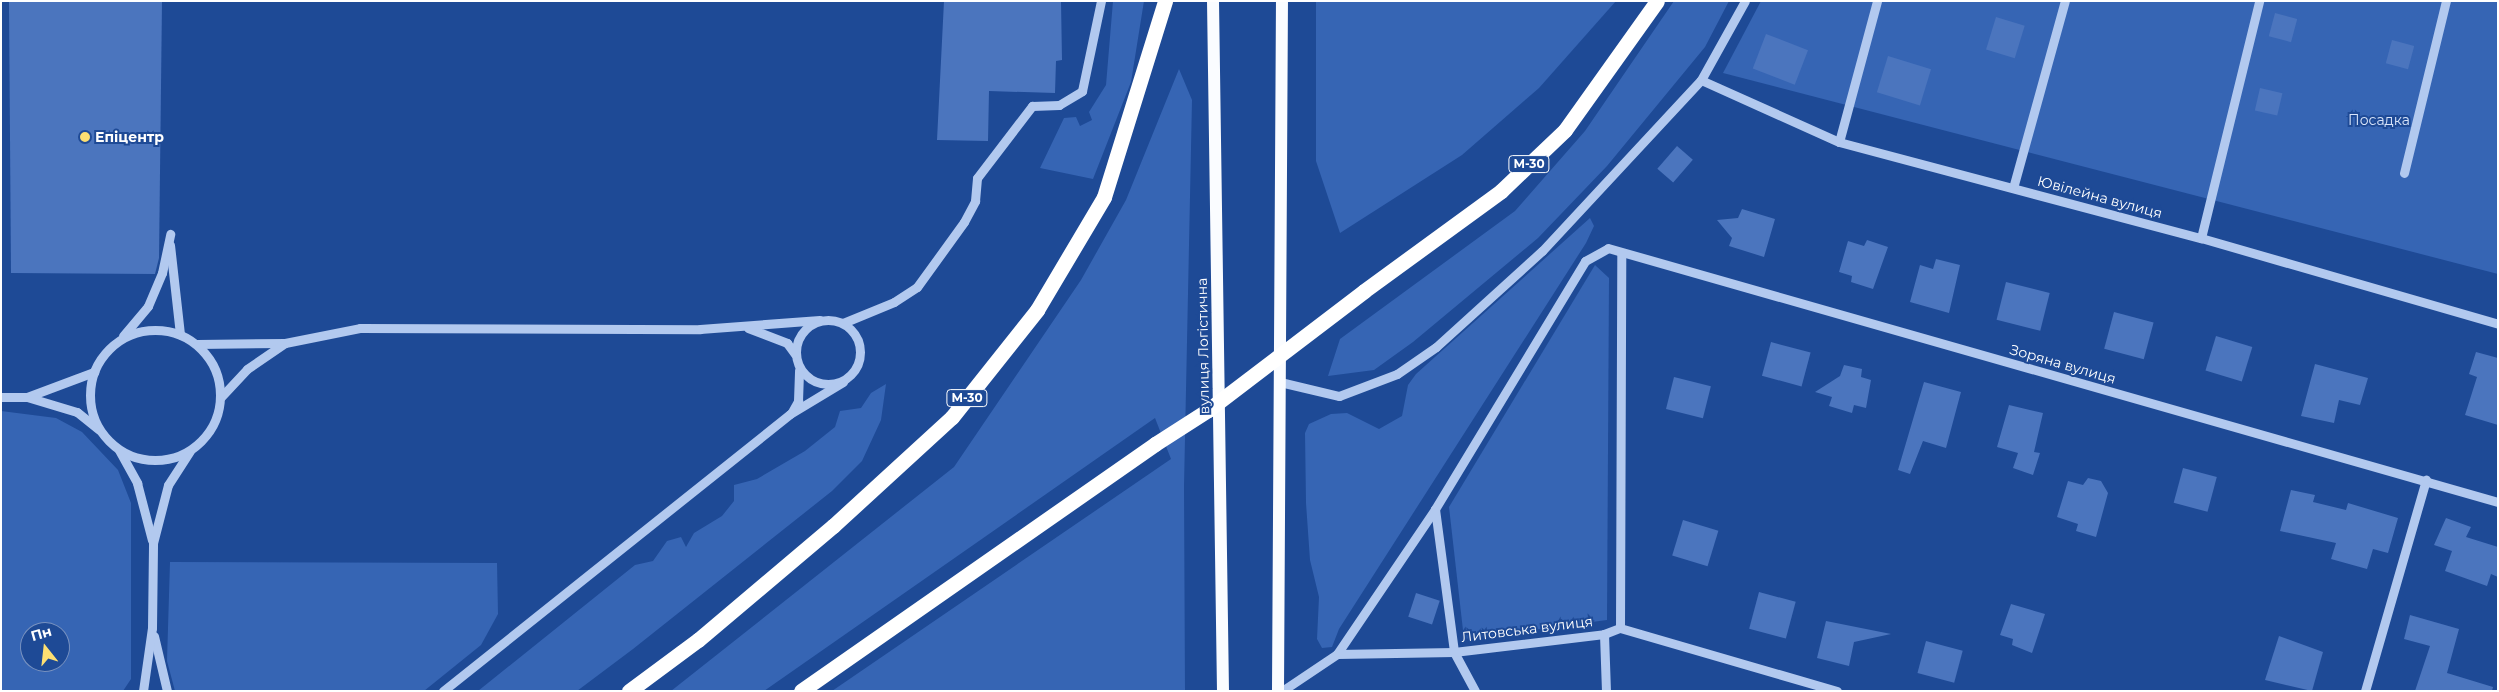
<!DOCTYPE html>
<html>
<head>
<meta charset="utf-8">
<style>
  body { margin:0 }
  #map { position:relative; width:2499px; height:692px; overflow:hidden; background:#1e4a96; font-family:Montserrat,sans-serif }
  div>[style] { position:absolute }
  .green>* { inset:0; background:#3665b4 }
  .building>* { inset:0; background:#4b75be; transform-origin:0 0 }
  .minor>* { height:9px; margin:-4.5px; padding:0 4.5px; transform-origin:4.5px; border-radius:4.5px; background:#b2c9ef }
  .minor>.ring { margin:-4.5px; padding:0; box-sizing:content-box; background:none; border:9px solid #b2c9ef; border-radius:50% }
  .major>* { height:12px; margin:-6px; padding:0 6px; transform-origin:6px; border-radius:6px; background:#fafcff }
  .highway>* { height:15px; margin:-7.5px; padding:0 7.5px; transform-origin:7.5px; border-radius:7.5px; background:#fff }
  .highway-bridge>* { height:15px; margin:-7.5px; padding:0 7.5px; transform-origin:7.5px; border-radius:7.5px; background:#fff }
  .dots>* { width:14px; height:14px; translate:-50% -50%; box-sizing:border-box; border:2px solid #1e4a96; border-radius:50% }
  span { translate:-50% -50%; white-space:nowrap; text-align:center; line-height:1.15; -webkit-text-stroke:4px #1e4a96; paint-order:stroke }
  .shield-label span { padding:1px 4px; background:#1e4a96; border:1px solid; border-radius:4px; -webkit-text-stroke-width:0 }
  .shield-label { font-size:12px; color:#fff; font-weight:700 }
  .park-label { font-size:14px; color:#d9e5fa }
  .poi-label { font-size:14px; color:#fff; font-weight:700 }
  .left { translate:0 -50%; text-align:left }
  .street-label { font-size:14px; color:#fff }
  .frame { position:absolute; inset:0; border:2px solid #fff; pointer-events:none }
  .north { position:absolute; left:20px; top:622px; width:50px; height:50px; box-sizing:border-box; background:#1e4a96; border:1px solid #7892c0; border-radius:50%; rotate:344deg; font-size:14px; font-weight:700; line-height:20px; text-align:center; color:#fff }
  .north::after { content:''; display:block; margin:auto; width:18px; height:22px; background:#fddf72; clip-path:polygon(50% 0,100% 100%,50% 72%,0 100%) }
</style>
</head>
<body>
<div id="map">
  <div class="green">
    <i style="clip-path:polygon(1113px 1px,1144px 1px,1131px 82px,1093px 179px,1040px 168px,1064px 118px,1076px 117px,1080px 126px,1092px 120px,1089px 112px,1106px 85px)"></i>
    <i style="clip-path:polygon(1316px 1px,1616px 1px,1539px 88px,1462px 155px,1340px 233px,1316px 161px)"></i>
    <i style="clip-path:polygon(1674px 1px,1729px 1px,1705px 47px,1607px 166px,1538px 238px,1413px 342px,1374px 370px,1328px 376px,1340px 339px,1515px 211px,1585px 131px)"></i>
    <i style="clip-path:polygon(1761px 1px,2498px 1px,2498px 274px,1723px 73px)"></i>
    <i style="clip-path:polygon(1179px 69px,1192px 100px,1184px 487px,1185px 691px,832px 691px,1171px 459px,1155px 418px,764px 691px,671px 691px,954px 467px,1081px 280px,1126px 200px)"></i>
    <i style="clip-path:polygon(1590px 218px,1594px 226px,1586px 243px,1339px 629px,1332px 647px,1322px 648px,1317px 639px,1319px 597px,1310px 560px,1306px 503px,1305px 433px,1309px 424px,1331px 414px,1347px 413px,1379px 429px,1402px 416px,1408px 385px,1416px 374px)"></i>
    <i style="clip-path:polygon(1595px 265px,1609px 278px,1607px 620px,1464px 639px,1449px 507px)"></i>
    <i style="clip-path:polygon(886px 384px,881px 420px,862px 461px,832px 491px,633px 649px,577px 691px,478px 691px,635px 565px,653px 561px,667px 541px,681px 537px,686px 547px,694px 533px,722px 516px,734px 501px,734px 485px,757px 479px,805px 451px,835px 427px,840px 411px,861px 408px,871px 393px)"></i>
    <i style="clip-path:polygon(evenodd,1px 411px,56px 418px,82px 432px,118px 470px,131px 503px,131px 679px,123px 691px,1px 691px,1px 411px,30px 632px,60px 632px,60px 662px,30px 662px,30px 632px)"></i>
    <i style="clip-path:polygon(170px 562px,497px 563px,498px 614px,481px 645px,424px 691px,175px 691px,167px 661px)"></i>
  </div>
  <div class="building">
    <i style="clip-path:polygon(9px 1px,162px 1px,159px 258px,155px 274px,11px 273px)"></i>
    <i style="clip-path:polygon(944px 1px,1061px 1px,1062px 60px,1056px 61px,1055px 93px,989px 91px,988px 141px,937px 140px)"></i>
    <i style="left:2275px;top:13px;width:23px;height:24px;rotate:15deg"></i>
    <i style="left:1996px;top:17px;width:30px;height:34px;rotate:17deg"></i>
    <i style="left:1766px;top:34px;width:45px;height:37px;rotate:21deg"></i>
    <i style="left:2392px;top:40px;width:23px;height:24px;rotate:15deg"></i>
    <i style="left:1888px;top:56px;width:45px;height:38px;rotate:17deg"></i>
    <i style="left:2260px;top:88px;width:23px;height:23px;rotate:13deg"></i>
    <i style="left:1677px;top:146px;width:21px;height:30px;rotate:41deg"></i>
    <i style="clip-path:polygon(1742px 209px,1775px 219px,1764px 257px,1729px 246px,1732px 238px,1717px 220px,1738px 218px)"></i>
    <i style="clip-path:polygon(1867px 240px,1888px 247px,1873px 289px,1851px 282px,1852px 276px,1839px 272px,1848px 241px,1864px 246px)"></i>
    <i style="clip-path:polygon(1936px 259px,1960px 265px,1949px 313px,1910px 302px,1920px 265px,1933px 269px)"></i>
    <i style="left:2006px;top:282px;width:45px;height:39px;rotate:14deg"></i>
    <i style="left:2114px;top:312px;width:41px;height:38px;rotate:15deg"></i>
    <i style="left:2216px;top:336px;width:38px;height:36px;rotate:17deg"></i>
    <i style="left:1771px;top:342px;width:41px;height:35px;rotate:15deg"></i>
    <i style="clip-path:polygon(2476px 352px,2498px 358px,2498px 425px,2465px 415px,2477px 377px,2469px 374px)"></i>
    <i style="clip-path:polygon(2315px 364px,2368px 378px,2360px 405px,2339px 400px,2334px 423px,2301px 416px)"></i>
    <i style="clip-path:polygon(1844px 365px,1862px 369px,1861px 377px,1871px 380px,1866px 408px,1854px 405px,1852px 413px,1829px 406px,1832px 397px,1815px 392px,1840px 376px)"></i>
    <i style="left:1674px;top:377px;width:38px;height:33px;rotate:14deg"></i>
    <i style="clip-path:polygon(1924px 382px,1961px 392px,1946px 448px,1923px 441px,1910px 474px,1898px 470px)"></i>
    <i style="clip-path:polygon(2009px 405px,2043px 413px,2034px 452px,2040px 453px,2033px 475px,2013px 468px,2018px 453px,1997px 447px)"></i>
    <i style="left:2183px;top:468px;width:35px;height:36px;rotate:15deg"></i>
    <i style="clip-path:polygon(2088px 478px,2101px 481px,2108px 493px,2096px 537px,2076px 531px,2078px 524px,2057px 517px,2068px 481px,2083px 485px)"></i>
    <i style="clip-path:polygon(2291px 490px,2315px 495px,2313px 502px,2346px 510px,2348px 503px,2398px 518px,2388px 553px,2373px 549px,2367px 569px,2331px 559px,2336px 543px,2280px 531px)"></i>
    <i style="clip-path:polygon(2446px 518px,2471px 527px,2466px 537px,2498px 547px,2498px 577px,2491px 574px,2487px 586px,2445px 571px,2452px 551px,2434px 545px)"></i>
    <i style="left:1683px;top:520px;width:37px;height:37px;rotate:17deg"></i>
    <i style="left:1759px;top:592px;width:38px;height:38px;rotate:15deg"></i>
    <i style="left:1416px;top:593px;width:25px;height:25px;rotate:18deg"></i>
    <i style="clip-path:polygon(2011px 604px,2045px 614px,2032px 653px,2012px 645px,2013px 639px,2000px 635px)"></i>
    <i style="clip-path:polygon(2410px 615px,2459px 629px,2447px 673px,2493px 687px,2492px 691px,2415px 691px,2430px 646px,2404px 639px)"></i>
    <i style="clip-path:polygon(1826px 621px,1891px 634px,1854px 642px,1849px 666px,1817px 658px)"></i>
    <i style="clip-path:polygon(2279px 636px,2323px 652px,2312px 691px,2265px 680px)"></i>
    <i style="left:1926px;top:641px;width:38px;height:33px;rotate:15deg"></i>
  </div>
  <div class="minor">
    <i style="left:1701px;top:80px;width:151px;rotate:24.2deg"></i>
    <i style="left:1839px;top:142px;width:375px;rotate:14.9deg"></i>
    <i style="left:2201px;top:238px;width:309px;rotate:16.1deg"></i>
    <i style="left:1839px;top:142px;width:146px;rotate:-74.9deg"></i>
    <i style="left:2404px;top:173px;width:177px;rotate:-76.3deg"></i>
    <i style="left:2013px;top:188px;width:194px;rotate:-74.5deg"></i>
    <i style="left:2201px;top:238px;width:244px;rotate:-76.2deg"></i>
    <i style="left:170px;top:245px;width:90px;rotate:83.6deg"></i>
    <i class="ring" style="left:796px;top:320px;width:55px;height:55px"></i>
    <i style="left:843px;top:323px;width:55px;rotate:-22.4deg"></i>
    <i style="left:894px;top:302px;width:27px;rotate:-33deg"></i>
    <i style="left:917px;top:287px;width:80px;rotate:-54.1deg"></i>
    <i style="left:964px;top:222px;width:24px;rotate:-62deg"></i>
    <i style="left:975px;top:201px;width:23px;rotate:-85deg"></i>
    <i style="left:977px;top:178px;width:91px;rotate:-52.6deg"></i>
    <i style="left:1032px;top:106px;width:27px;rotate:-2deg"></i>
    <i style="left:1059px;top:105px;width:27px;rotate:-31deg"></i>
    <i style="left:1082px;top:91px;width:92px;rotate:-78.1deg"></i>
    <i style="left:748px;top:328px;width:42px;rotate:21deg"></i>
    <i style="left:787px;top:343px;width:14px;rotate:54deg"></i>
    <i class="ring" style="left:90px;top:330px;width:121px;height:121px"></i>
    <i style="left:123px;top:336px;width:39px;rotate:-50deg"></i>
    <i style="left:148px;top:306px;width:36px;rotate:-67deg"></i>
    <i style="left:162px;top:273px;width:40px;rotate:-78deg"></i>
    <i style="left:197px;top:344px;width:88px;rotate:-0.7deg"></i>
    <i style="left:285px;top:343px;width:76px;rotate:-11.3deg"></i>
    <i style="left:360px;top:328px;width:340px;rotate:0.2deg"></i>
    <i style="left:700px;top:329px;width:120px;rotate:-4.3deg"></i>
    <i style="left:1280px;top:382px;width:61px;rotate:13.3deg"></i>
    <i style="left:1339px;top:396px;width:62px;rotate:-20.8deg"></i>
    <i style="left:1397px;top:374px;width:47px;rotate:-34.7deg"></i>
    <i style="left:1436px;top:347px;width:143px;rotate:-42.2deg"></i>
    <i style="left:1542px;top:251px;width:233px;rotate:-47.1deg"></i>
    <i style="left:1701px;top:80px;width:90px;rotate:-60.9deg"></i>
    <i style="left:1px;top:397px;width:26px"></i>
    <i style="left:27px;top:397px;width:72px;rotate:-20.5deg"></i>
    <i style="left:27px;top:397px;width:52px;rotate:16.7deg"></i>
    <i style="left:77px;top:412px;width:28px;rotate:39deg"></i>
    <i style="left:221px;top:397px;width:38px;rotate:-47deg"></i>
    <i style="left:247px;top:369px;width:46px;rotate:-34.4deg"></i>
    <i style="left:792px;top:412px;width:13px;rotate:-61deg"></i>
    <i style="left:798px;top:401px;width:31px;rotate:-88deg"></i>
    <i style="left:119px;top:450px;width:38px;rotate:61deg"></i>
    <i style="left:137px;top:483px;width:59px;rotate:75.3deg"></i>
    <i style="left:1435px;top:509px;width:144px;rotate:82.4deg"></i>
    <i style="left:1454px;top:652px;width:44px;rotate:61.7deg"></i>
    <i style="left:1620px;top:628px;width:374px;rotate:-89.8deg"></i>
    <i style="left:1604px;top:634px;width:57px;rotate:88deg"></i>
    <i style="left:154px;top:636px;width:57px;rotate:76.7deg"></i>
    <i style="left:1337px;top:654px;width:175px;rotate:-55.9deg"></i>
    <i style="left:1435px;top:509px;width:290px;rotate:-58.8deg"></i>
    <i style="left:1585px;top:261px;width:26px;rotate:-29deg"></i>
    <i style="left:1608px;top:248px;width:926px;rotate:15.93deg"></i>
    <i style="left:143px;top:691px;width:64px;rotate:-81.9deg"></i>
    <i style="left:152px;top:628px;width:85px;rotate:-89.3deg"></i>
    <i style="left:153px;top:543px;width:60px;rotate:-75.5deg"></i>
    <i style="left:168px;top:485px;width:40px;rotate:-57.1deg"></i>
    <i style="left:443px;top:691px;width:444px;rotate:-38.6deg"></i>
    <i style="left:790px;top:414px;width:62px;rotate:-31.1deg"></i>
    <i style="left:1282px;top:691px;width:66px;rotate:-33.9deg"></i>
    <i style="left:1337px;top:654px;width:117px;rotate:-1deg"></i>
    <i style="left:1454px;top:652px;width:151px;rotate:-6.8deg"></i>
    <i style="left:1604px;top:634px;width:17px;rotate:-21deg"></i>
    <i style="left:1620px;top:628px;width:226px;rotate:16.2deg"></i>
    <i style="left:2365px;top:691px;width:220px;rotate:-73.9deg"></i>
  </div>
  <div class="major">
    <i style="left:1213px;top:1px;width:690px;rotate:89.17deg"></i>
    <i style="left:1278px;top:691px;width:690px;rotate:-89.67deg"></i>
  </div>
  <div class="highway">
    <i style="left:1364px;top:291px;width:170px;rotate:-36.1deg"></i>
    <i style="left:1501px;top:191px;width:88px;rotate:-43.6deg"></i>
    <i style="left:1565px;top:130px;width:158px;rotate:-54.5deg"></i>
    <i style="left:629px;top:691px;width:86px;rotate:-36.5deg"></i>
    <i style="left:698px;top:640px;width:177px;rotate:-40.2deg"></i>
    <i style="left:833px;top:526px;width:161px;rotate:-42.5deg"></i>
    <i style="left:952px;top:417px;width:137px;rotate:-51.5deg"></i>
    <i style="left:1037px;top:310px;width:131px;rotate:-59.3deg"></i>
    <i style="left:1104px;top:197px;width:205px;rotate:-72.7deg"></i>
    <i style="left:801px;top:691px;width:432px;rotate:-34.9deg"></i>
  </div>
  <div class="highway-bridge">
    <i style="left:1155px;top:444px;width:63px;rotate:-32.7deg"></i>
    <i style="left:1208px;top:410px;width:196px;rotate:-37.3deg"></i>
  </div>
  <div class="dots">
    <i style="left:85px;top:137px;background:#fddf72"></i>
  </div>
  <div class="shield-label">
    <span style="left:1529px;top:164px">М-30</span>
    <span style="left:967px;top:398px">М-30</span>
  </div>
  <div class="park-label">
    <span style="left:2379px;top:120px">Посадка</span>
  </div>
  <div class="poi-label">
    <span class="left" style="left:95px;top:137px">Епіцентр</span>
  </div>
  <div class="street-label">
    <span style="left:2100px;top:197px;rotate:15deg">Ювілейна вулиця</span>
    <span style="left:1203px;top:346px;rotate:-91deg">вулиця Логістична</span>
    <span style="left:2063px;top:364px;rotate:16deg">Зоряна вулиця</span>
    <span style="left:1527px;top:629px;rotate:-7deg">Литовська вулиця</span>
  </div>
  <div class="frame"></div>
  <div class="north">Пн</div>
</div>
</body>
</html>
